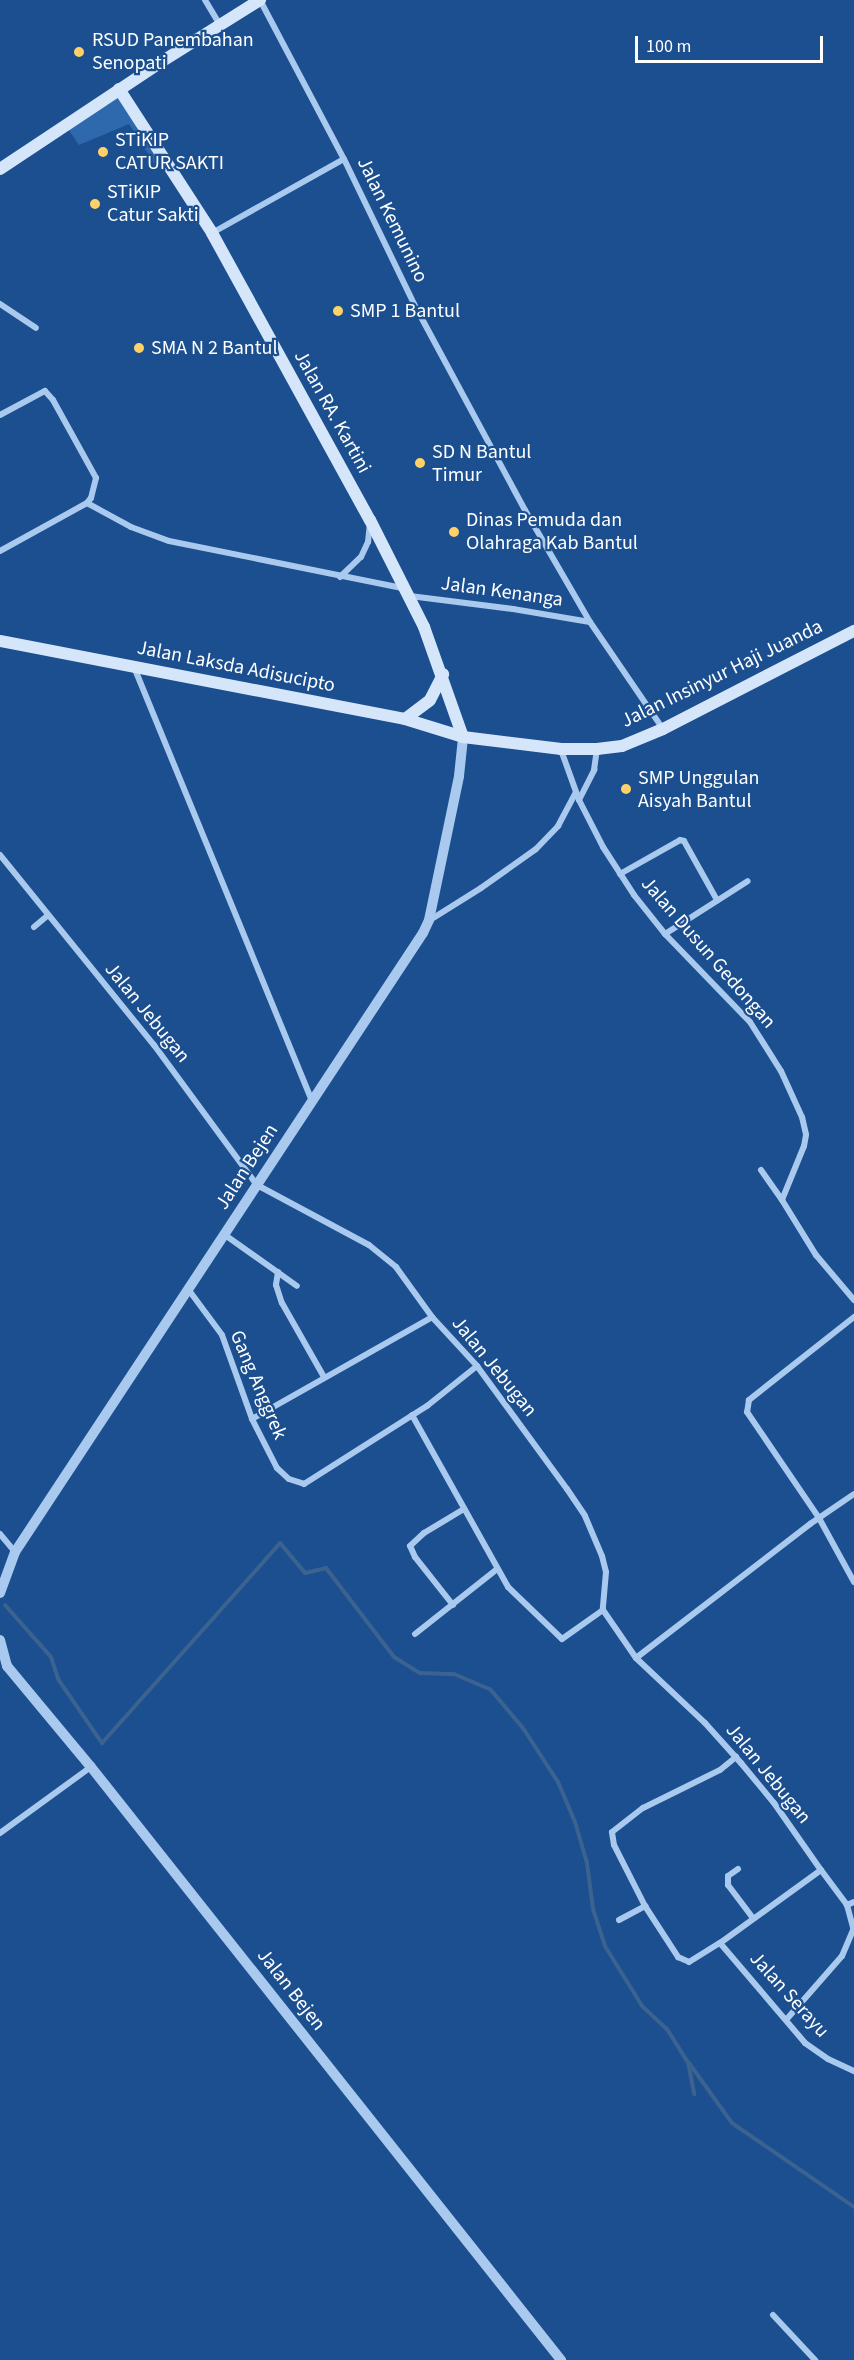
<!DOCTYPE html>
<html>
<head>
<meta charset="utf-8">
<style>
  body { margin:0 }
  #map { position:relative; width:854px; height:2360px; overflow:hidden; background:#1b4f8f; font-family:"Source Sans 3",sans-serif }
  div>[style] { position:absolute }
  .green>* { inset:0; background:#2e69ad }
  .stream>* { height:4px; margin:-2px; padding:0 2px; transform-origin:2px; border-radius:2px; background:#3c6290 }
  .minor>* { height:6px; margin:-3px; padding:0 3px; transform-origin:3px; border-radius:3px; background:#a9c9ee }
  .tertiary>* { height:10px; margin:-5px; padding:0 5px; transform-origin:5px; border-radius:5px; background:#a9c9ee }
  .secondary>* { height:12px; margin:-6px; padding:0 6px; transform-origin:6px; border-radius:6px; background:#d6e6fa }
  .dots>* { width:16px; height:16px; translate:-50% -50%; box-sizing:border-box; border:3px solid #1b4f8f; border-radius:50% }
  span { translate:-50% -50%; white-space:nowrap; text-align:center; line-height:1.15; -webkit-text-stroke:4.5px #1b4f8f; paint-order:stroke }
  .poi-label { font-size:20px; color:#fff }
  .left { translate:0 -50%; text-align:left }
  .street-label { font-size:20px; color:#fff }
  .scale { position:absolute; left:635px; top:36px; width:188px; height:27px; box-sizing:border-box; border:3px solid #fff; border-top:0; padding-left:8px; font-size:18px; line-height:21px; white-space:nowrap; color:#fff; -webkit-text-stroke:4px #1b4f8f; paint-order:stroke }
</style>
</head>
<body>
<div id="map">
  <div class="green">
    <i style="clip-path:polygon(121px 87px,171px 160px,157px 168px,129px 124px,79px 145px,64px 123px)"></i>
  </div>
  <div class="stream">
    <i style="left:5px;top:1605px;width:69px;rotate:48.5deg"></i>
    <i style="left:51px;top:1657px;width:23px;rotate:72deg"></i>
    <i style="left:58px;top:1679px;width:78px;rotate:55.5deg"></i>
    <i style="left:102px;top:1743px;width:268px;rotate:-48.3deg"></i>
    <i style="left:280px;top:1543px;width:39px;rotate:50deg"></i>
    <i style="left:305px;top:1573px;width:22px;rotate:-13deg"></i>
    <i style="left:326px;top:1568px;width:112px;rotate:52.6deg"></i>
    <i style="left:394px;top:1657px;width:31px;rotate:32deg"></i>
    <i style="left:420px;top:1673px;width:34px;rotate:2deg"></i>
    <i style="left:454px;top:1674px;width:39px;rotate:23deg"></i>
    <i style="left:490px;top:1689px;width:51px;rotate:49.8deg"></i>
    <i style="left:523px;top:1728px;width:64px;rotate:57.1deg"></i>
    <i style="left:558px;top:1782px;width:43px;rotate:67deg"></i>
    <i style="left:575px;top:1822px;width:43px;rotate:73.7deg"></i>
    <i style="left:587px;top:1863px;width:46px;rotate:82.6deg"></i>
    <i style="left:593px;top:1909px;width:39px;rotate:72deg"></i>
    <i style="left:605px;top:1946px;width:70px;rotate:58.3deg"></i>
    <i style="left:642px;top:2006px;width:34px;rotate:43deg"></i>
    <i style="left:667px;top:2029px;width:39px;rotate:58deg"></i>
    <i style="left:688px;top:2062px;width:33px;rotate:79deg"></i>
    <i style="left:689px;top:2063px;width:74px;rotate:54.4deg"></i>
    <i style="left:732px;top:2123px;width:148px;rotate:34.5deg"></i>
  </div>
  <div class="minor">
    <i style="left:205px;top:0;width:29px;rotate:59deg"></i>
    <i style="left:260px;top:0;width:180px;rotate:62.2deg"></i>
    <i style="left:344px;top:159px;width:161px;rotate:64.2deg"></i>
    <i style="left:414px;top:304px;width:234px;rotate:61.7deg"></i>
    <i style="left:525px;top:510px;width:129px;rotate:59.9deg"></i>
    <i style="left:590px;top:622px;width:130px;rotate:55.7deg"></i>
    <i style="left:212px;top:233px;width:151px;rotate:-29.3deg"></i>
    <i style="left:0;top:304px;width:43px;rotate:33.7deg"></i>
    <i style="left:0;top:415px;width:51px;rotate:-28.1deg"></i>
    <i style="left:45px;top:391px;width:12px;rotate:48deg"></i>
    <i style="left:53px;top:400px;width:89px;rotate:61.1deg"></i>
    <i style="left:96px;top:478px;width:21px;rotate:104deg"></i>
    <i style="left:91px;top:498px;width:6px;rotate:129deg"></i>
    <i style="left:87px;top:503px;width:99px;rotate:151.1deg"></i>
    <i style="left:87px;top:503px;width:50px;rotate:28.6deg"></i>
    <i style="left:131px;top:527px;width:40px;rotate:20.2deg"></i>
    <i style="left:169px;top:541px;width:239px;rotate:11.4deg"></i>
    <i style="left:340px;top:577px;width:29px;rotate:-44deg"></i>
    <i style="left:361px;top:557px;width:17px;rotate:-65deg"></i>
    <i style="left:368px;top:542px;width:18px;rotate:-84deg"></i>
    <i style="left:410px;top:596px;width:104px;rotate:7.2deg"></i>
    <i style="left:513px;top:609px;width:78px;rotate:9.6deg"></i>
    <i style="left:134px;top:667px;width:468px;rotate:67.7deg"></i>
    <i style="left:561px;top:750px;width:53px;rotate:70.2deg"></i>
    <i style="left:579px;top:800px;width:53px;rotate:62.9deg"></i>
    <i style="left:603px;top:847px;width:57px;rotate:57.1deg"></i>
    <i style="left:634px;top:895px;width:50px;rotate:51.5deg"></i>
    <i style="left:665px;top:934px;width:122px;rotate:46deg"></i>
    <i style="left:750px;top:1022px;width:58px;rotate:57.7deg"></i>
    <i style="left:781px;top:1071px;width:51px;rotate:65.5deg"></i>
    <i style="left:802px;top:1117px;width:18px;rotate:77deg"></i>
    <i style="left:806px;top:1135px;width:11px;rotate:100deg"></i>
    <i style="left:804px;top:1146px;width:58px;rotate:112.2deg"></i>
    <i style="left:782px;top:1200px;width:65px;rotate:58.3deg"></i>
    <i style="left:816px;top:1255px;width:59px;rotate:49.8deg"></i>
    <i style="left:579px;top:800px;width:34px;rotate:-63deg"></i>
    <i style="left:594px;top:770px;width:21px;rotate:-82deg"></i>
    <i style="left:0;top:855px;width:245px;rotate:51deg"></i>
    <i style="left:154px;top:1045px;width:174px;rotate:53.7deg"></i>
    <i style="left:257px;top:1185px;width:127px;rotate:28.2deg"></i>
    <i style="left:369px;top:1245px;width:35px;rotate:39deg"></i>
    <i style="left:396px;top:1267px;width:62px;rotate:54.2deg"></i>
    <i style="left:432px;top:1317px;width:67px;rotate:47.4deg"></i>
    <i style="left:477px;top:1366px;width:152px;rotate:53.8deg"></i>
    <i style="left:567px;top:1489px;width:32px;rotate:56deg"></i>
    <i style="left:585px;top:1516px;width:43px;rotate:67deg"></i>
    <i style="left:602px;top:1556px;width:16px;rotate:76deg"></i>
    <i style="left:606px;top:1572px;width:38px;rotate:95deg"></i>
    <i style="left:603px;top:1610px;width:58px;rotate:55.5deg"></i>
    <i style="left:636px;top:1658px;width:95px;rotate:43.3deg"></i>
    <i style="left:705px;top:1723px;width:54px;rotate:48deg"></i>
    <i style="left:741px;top:1763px;width:52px;rotate:50.5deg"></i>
    <i style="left:774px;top:1803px;width:82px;rotate:55deg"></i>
    <i style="left:821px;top:1870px;width:125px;rotate:144.1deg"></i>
    <i style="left:720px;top:1943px;width:131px;rotate:49.6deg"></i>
    <i style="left:805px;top:2043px;width:28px;rotate:35deg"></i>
    <i style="left:828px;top:2059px;width:29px;rotate:25deg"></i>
    <i style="left:620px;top:874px;width:69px;rotate:-29.5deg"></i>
    <i style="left:680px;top:840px;width:4px;rotate:14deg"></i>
    <i style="left:684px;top:841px;width:68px;rotate:60.8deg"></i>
    <i style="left:430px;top:920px;width:60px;rotate:-32.1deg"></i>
    <i style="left:481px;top:888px;width:67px;rotate:-35.3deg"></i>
    <i style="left:536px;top:849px;width:32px;rotate:-46deg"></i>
    <i style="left:558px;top:826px;width:38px;rotate:-62deg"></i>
    <i style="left:34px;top:927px;width:17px;rotate:-40deg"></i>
    <i style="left:665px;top:934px;width:98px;rotate:-32.6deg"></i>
    <i style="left:761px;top:1170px;width:37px;rotate:55deg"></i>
    <i style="left:225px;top:1235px;width:88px;rotate:35.3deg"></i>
    <i style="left:278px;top:1272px;width:13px;rotate:99deg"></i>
    <i style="left:276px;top:1285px;width:19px;rotate:72deg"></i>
    <i style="left:282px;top:1303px;width:85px;rotate:60.4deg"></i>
    <i style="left:188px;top:1289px;width:57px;rotate:53.5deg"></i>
    <i style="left:222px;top:1335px;width:89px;rotate:70.3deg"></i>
    <i style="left:252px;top:1419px;width:55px;rotate:63deg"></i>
    <i style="left:277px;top:1468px;width:16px;rotate:43deg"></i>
    <i style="left:289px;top:1479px;width:16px;rotate:18deg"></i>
    <i style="left:304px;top:1484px;width:146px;rotate:-32.4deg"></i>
    <i style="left:427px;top:1406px;width:64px;rotate:-38.7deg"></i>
    <i style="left:854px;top:1317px;width:134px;rotate:141.7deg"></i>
    <i style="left:749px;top:1400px;width:12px;rotate:99deg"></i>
    <i style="left:747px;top:1412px;width:128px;rotate:55.8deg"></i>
    <i style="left:819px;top:1518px;width:73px;rotate:61.3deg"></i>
    <i style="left:412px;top:1415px;width:197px;rotate:60.8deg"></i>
    <i style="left:508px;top:1587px;width:75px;rotate:43.9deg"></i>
    <i style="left:562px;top:1639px;width:50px;rotate:-35.3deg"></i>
    <i style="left:252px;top:1419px;width:207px;rotate:-29.5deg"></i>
    <i style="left:0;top:1534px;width:23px;rotate:50deg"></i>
    <i style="left:453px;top:1605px;width:61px;rotate:-128.4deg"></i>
    <i style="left:415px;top:1557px;width:12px;rotate:-114deg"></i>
    <i style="left:410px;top:1546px;width:19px;rotate:-43deg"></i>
    <i style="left:424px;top:1533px;width:47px;rotate:-31deg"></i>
    <i style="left:415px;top:1634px;width:105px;rotate:-38.4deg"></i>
    <i style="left:636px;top:1658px;width:220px;rotate:-37.6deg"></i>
    <i style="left:810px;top:1524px;width:53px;rotate:-34.3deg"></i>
    <i style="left:0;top:1833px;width:112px;rotate:-36deg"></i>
    <i style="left:738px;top:1869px;width:12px;rotate:145deg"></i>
    <i style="left:728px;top:1876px;width:9px;rotate:90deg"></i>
    <i style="left:728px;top:1885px;width:41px;rotate:52.9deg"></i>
    <i style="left:821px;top:1870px;width:44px;rotate:53.4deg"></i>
    <i style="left:854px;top:1902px;width:8px;rotate:157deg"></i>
    <i style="left:847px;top:1905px;width:27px;rotate:75deg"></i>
    <i style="left:645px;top:1906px;width:68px;rotate:-116.9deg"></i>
    <i style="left:614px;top:1845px;width:13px;rotate:-99deg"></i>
    <i style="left:612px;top:1832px;width:39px;rotate:-38deg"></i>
    <i style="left:643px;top:1808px;width:86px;rotate:-26.3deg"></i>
    <i style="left:720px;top:1770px;width:21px;rotate:-39deg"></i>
    <i style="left:619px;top:1920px;width:30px;rotate:-28deg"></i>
    <i style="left:645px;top:1906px;width:61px;rotate:57.1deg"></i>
    <i style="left:678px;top:1957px;width:12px;rotate:24deg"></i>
    <i style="left:689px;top:1962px;width:36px;rotate:-32deg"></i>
    <i style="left:786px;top:2020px;width:85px;rotate:-48.8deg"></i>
    <i style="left:842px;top:1956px;width:28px;rotate:-67deg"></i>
    <i style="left:773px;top:2315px;width:62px;rotate:47deg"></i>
  </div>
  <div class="tertiary">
    <i style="left:0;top:1593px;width:44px;rotate:-69.9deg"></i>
    <i style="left:15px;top:1552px;width:741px;rotate:-56.61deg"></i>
    <i style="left:423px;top:933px;width:14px;rotate:-65deg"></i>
    <i style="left:429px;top:920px;width:147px;rotate:-78.2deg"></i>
    <i style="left:459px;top:776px;width:39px;rotate:-84deg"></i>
    <i style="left:0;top:1640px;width:27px;rotate:75deg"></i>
    <i style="left:7px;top:1666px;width:131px;rotate:50.3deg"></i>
    <i style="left:91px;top:1767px;width:757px;rotate:51.6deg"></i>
  </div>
  <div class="secondary">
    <i style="left:119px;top:89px;width:171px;rotate:57.1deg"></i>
    <i style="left:212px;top:233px;width:328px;rotate:61.2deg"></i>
    <i style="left:370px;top:520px;width:120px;rotate:63.2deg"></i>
    <i style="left:424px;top:627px;width:117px;rotate:70.5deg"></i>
    <i style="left:0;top:169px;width:193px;rotate:-33.6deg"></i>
    <i style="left:161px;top:62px;width:117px;rotate:-32.1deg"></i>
    <i style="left:0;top:641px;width:412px;rotate:10.9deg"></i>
    <i style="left:405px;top:719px;width:61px;rotate:17.2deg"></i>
    <i style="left:463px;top:737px;width:99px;rotate:7deg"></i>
    <i style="left:561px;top:749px;width:36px"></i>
    <i style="left:597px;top:749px;width:25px;rotate:-7deg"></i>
    <i style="left:622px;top:746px;width:44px;rotate:-22.5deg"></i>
    <i style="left:663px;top:729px;width:215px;rotate:-27.2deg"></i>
    <i style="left:405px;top:719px;width:31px;rotate:-37deg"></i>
    <i style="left:430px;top:700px;width:29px;rotate:-63deg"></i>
  </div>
  <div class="dots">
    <i style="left:79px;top:52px;background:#ffd166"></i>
    <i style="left:103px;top:152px;background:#ffd166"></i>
    <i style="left:95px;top:204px;background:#ffd166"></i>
    <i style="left:338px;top:311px;background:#ffd166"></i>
    <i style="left:139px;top:348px;background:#ffd166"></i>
    <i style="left:420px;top:463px;background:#ffd166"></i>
    <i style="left:454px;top:532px;background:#ffd166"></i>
    <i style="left:626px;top:789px;background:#ffd166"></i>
  </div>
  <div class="poi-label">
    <span class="left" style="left:92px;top:52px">RSUD Panembahan<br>Senopati</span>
    <span class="left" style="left:115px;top:152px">STiKIP<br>CATUR SAKTI</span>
    <span class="left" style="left:107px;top:204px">STiKIP<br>Catur Sakti</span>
    <span class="left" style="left:350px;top:311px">SMP 1 Bantul</span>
    <span class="left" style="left:151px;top:348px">SMA N 2 Bantul</span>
    <span class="left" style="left:432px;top:464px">SD N Bantul<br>Timur</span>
    <span class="left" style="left:466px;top:532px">Dinas Pemuda dan<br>Olahraga Kab Bantul</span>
    <span class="left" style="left:638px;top:790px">SMP Unggulan<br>Aisyah Bantul</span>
  </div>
  <div class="street-label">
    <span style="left:392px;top:220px;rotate:64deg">Jalan Kemunino</span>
    <span style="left:332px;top:412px;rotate:61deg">Jalan RA. Kartini</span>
    <span style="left:502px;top:592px;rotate:8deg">Jalan Kenanga</span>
    <span style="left:236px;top:667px;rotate:11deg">Jalan Laksda Adisucipto</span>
    <span style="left:722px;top:674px;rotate:-26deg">Jalan Insinyur Haji Juanda</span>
    <span style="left:708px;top:953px;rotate:49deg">Jalan Dusun Gedongan</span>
    <span style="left:147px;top:1013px;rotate:51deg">Jalan Jebugan</span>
    <span style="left:247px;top:1167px;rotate:-57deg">Jalan Bejen</span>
    <span style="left:494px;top:1367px;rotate:51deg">Jalan Jebugan</span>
    <span style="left:258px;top:1385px;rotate:67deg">Gang Anggrek</span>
    <span style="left:768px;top:1774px;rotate:51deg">Jalan Jebugan</span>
    <span style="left:291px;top:1990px;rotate:52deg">Jalan Bejen</span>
    <span style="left:789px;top:1995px;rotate:48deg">Jalan Serayu</span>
  </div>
  <div class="scale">100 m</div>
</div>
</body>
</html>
